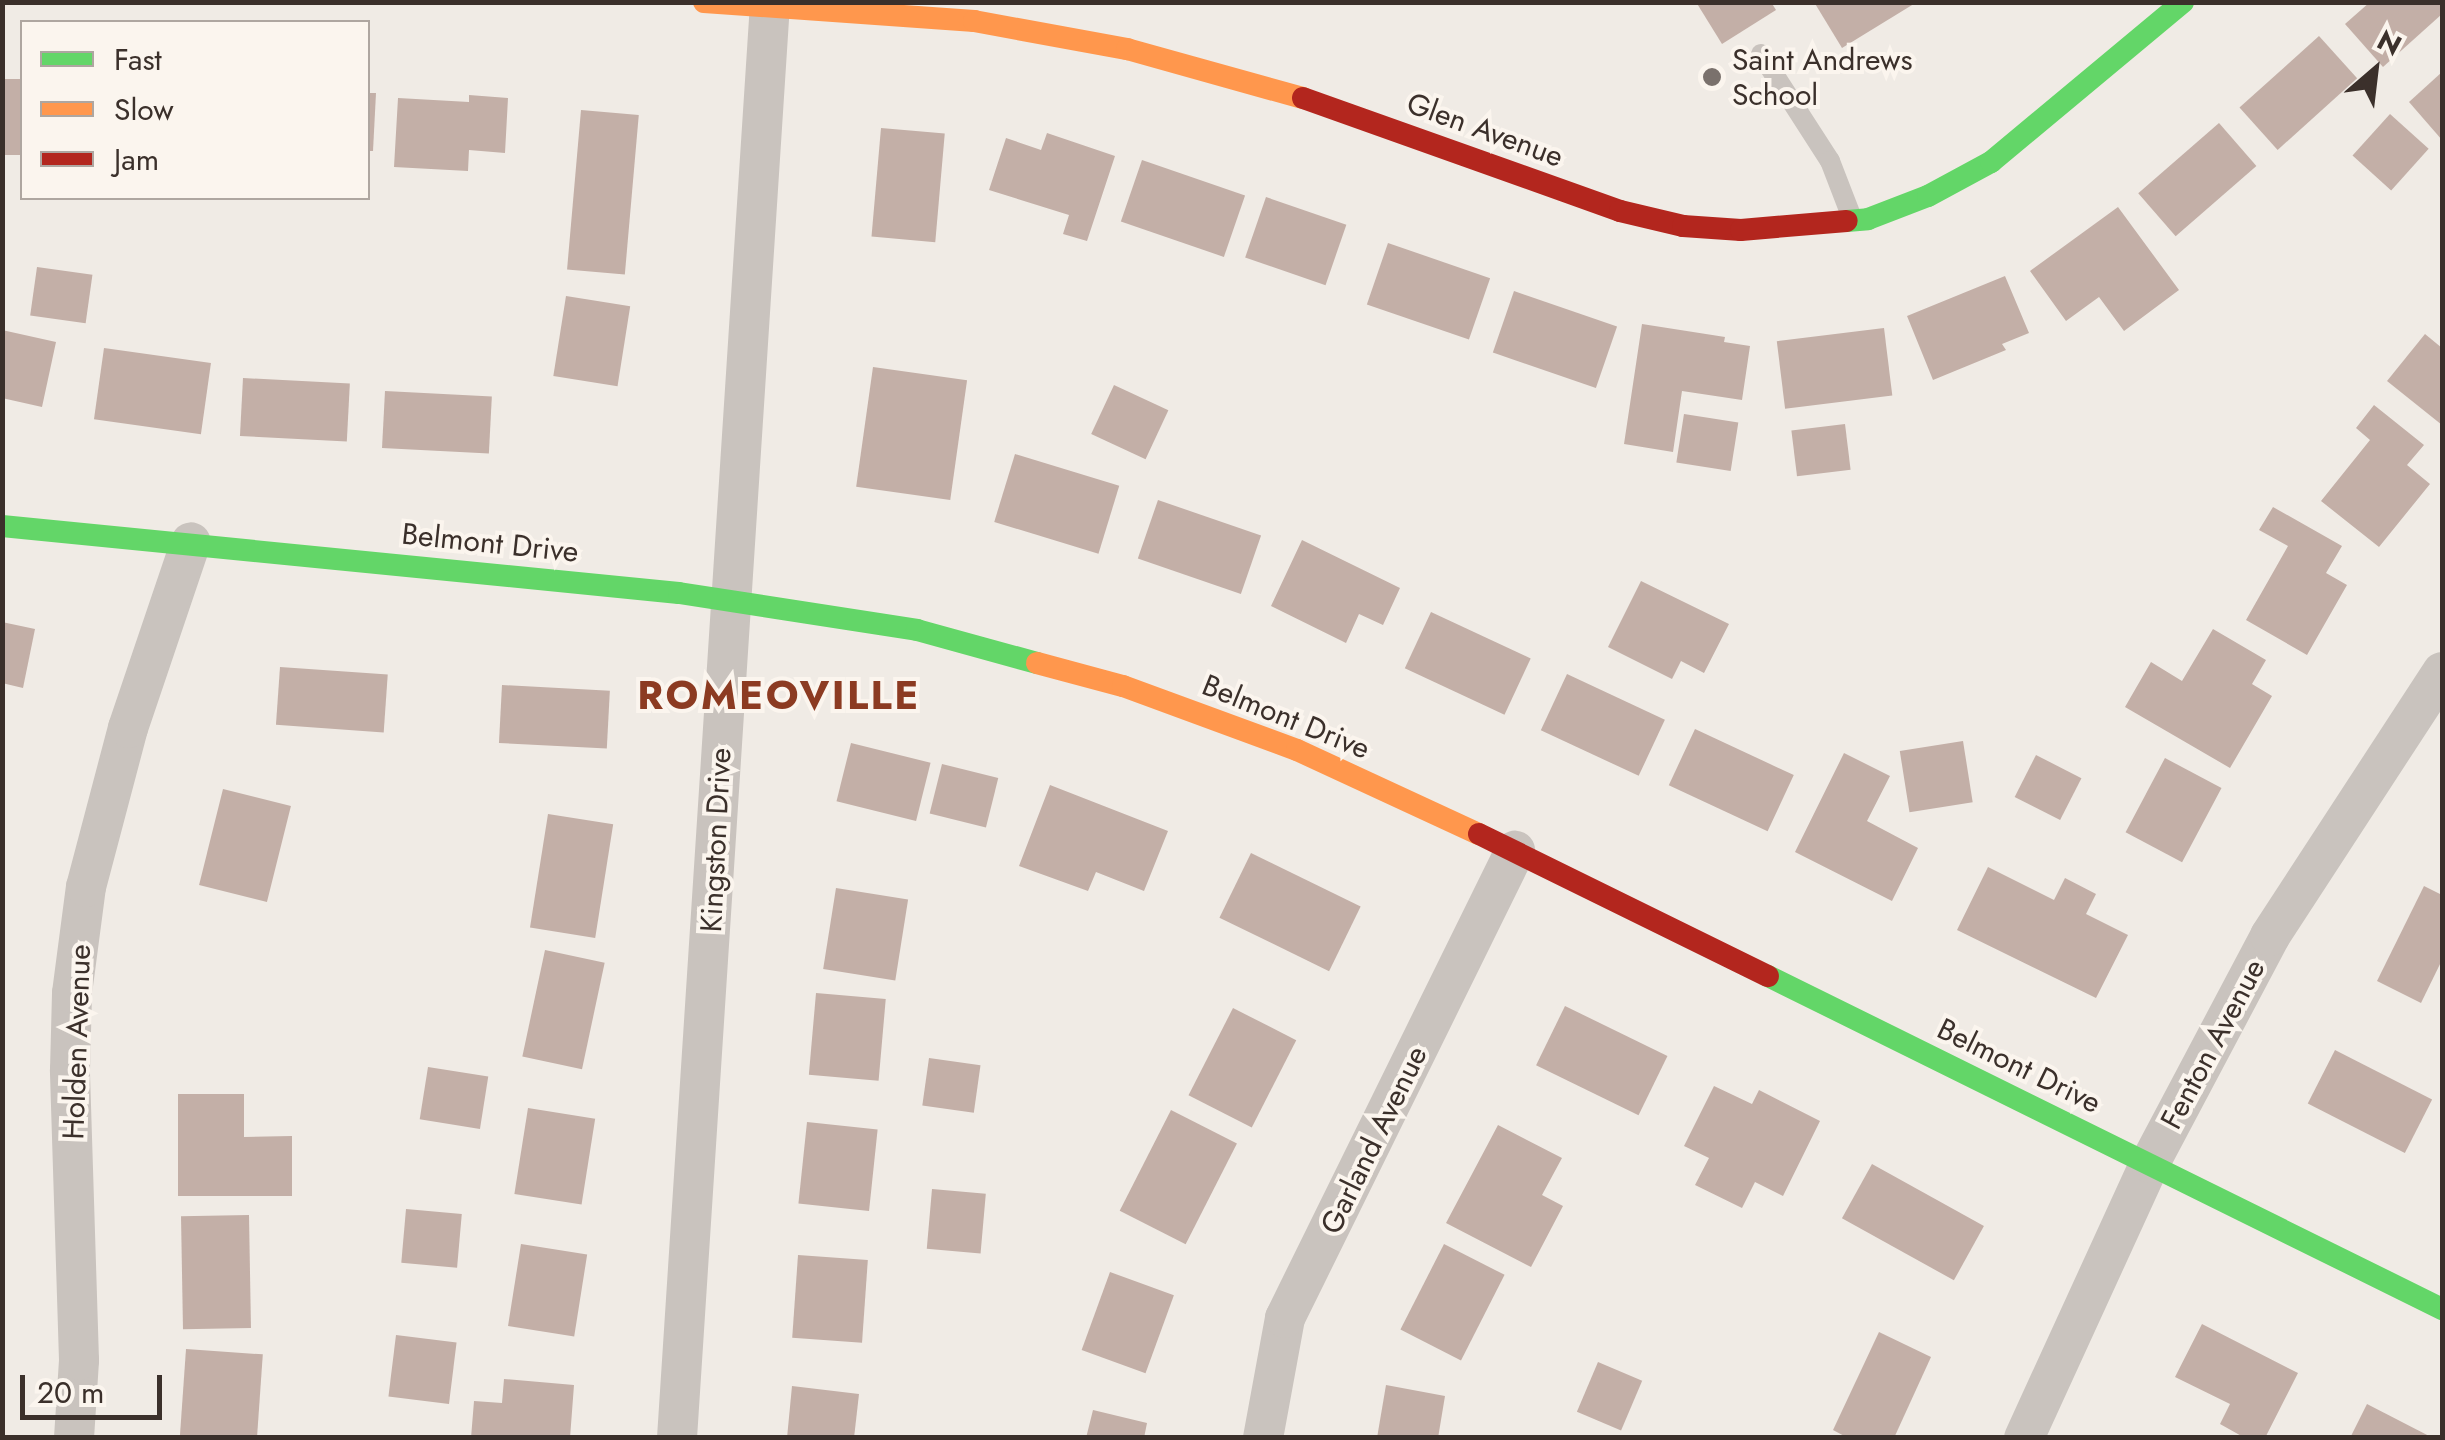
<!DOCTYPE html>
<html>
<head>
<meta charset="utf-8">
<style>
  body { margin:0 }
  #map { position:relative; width:2445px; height:1440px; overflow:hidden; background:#f0ebe5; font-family:Jost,sans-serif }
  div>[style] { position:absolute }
  .building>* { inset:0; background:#c3afa7; transform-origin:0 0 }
  .lane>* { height:20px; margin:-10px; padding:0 10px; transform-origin:10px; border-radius:10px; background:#c9c3be }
  .street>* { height:40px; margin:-20px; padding:0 20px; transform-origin:20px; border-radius:20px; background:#c9c3be }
  .fast>* { height:22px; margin:-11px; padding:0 11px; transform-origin:11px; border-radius:11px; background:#63d668 }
  .slow>* { height:22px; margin:-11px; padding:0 11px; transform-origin:11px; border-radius:11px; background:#ff974d }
  .jam>* { height:22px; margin:-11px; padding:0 11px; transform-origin:11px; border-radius:11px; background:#b3261e }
  .dots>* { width:28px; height:28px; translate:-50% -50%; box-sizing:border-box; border:5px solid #fbf5ee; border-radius:50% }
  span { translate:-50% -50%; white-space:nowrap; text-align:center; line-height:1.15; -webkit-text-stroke:8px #fbf5ee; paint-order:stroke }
  .poi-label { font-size:30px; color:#3b302b }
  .left { translate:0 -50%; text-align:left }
  .street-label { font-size:30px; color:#3b302b }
  .district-label { font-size:40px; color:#8c3b22; font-weight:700; letter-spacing:2.5px }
  .frame { position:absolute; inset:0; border:5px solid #3b302b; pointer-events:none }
  .legend { position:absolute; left:20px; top:20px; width:350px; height:180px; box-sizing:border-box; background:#fbf5ee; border:2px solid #aea6a0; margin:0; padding:12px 18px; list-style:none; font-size:30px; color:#3b302b }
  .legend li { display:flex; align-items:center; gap:20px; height:50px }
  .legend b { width:50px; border:2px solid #aea6a0 }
  .north { position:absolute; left:2325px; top:20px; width:100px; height:100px; -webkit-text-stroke:8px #fbf5ee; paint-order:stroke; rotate:28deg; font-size:28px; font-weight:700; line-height:40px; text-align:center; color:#3b302b }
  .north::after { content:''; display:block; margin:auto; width:35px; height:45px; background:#3b302b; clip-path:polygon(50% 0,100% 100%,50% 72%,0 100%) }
  .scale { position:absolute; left:20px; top:1375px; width:142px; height:45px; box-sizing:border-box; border:5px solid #3b302b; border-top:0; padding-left:12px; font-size:30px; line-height:35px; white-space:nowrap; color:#3b302b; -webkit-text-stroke:8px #fbf5ee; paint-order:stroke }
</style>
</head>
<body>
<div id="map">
  <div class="building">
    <i style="clip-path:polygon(1696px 2px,1771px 2px,1776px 10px,1722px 44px)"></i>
    <i style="clip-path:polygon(1814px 2px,1917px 2px,1842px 48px)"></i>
    <i style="clip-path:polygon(2370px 2px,2442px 2px,2442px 14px,2383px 67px,2345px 24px)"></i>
    <i style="left:2319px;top:36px;width:57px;height:107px;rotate:48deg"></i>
    <i style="clip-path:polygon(2442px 72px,2442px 140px,2409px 102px)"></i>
    <i style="left:2px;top:79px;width:20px;height:76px"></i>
    <i style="clip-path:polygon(368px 93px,376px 93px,373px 151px,368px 151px)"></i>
    <i style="clip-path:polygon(469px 95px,508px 98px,505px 153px,469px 150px,468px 171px,394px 167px,398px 98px,469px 102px)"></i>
    <i style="left:581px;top:110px;width:58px;height:160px;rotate:5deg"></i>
    <i style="left:2390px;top:114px;width:52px;height:56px;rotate:42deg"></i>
    <i style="left:2219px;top:123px;width:57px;height:107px;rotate:49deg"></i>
    <i style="left:881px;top:128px;width:64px;height:109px;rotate:5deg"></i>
    <i style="clip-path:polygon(1047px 133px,1115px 156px,1087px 241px,1063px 234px,1069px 215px,989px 190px,1006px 138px,1041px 150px)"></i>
    <i style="left:1142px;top:160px;width:109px;height:65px;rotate:19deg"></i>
    <i style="left:1266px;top:197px;width:85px;height:64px;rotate:19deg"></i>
    <i style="clip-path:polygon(2118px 207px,2179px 290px,2124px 331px,2099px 297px,2066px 321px,2030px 271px)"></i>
    <i style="left:1388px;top:243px;width:108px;height:65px;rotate:19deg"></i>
    <i style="left:37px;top:267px;width:56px;height:49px;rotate:8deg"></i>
    <i style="clip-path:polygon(2005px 276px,2029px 333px,2002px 344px,2006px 350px,1933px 380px,1907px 316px)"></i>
    <i style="left:1514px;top:291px;width:109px;height:65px;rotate:19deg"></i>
    <i style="left:566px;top:296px;width:65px;height:81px;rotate:9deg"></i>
    <i style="clip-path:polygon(1642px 324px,1725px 337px,1724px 342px,1750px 346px,1742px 400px,1682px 391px,1673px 452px,1624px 444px)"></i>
    <i style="left:1884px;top:328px;width:68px;height:108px;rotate:83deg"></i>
    <i style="clip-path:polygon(2px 330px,56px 342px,42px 407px,2px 398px)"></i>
    <i style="clip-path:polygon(2425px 334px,2442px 348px,2442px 425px,2387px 381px)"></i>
    <i style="left:104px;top:348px;width:108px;height:72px;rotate:8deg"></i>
    <i style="left:873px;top:367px;width:95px;height:121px;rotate:8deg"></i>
    <i style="left:243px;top:378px;width:107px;height:58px;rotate:3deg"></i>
    <i style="left:1114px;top:385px;width:60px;height:54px;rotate:25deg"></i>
    <i style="left:385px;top:391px;width:107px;height:57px;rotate:3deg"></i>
    <i style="clip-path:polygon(2374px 405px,2424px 445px,2407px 465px,2430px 484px,2379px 547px,2321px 501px,2370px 440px,2356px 428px)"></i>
    <i style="left:1684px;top:414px;width:55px;height:49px;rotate:9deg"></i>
    <i style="left:1845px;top:424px;width:46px;height:54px;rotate:83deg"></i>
    <i style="left:1015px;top:454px;width:109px;height:71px;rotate:17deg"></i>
    <i style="left:1158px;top:500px;width:109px;height:62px;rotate:19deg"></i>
    <i style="clip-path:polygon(2273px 507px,2342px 546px,2326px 573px,2347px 585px,2307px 655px,2246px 620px,2288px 546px,2259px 530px)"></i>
    <i style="clip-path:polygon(1302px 540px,1400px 588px,1383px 625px,1359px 614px,1346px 643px,1271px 606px)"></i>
    <i style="clip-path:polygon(1641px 581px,1729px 624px,1704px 673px,1681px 661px,1672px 679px,1608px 647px)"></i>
    <i style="left:1431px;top:612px;width:110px;height:62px;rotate:25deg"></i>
    <i style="clip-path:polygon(2px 622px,35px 629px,23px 688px,2px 683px)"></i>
    <i style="clip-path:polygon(2213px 629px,2266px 660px,2252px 684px,2272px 696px,2230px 768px,2125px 707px,2151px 662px,2182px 681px)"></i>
    <i style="left:280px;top:667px;width:108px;height:58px;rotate:4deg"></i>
    <i style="left:1567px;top:674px;width:108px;height:62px;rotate:25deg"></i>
    <i style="left:502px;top:685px;width:108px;height:58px;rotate:3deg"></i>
    <i style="left:1695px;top:729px;width:109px;height:62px;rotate:25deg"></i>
    <i style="left:1963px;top:741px;width:62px;height:64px;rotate:81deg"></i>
    <i style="left:851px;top:743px;width:82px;height:60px;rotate:14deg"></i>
    <i style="clip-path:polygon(1844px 753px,1890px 776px,1867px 821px,1918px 848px,1892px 901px,1795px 852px)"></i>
    <i style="left:2036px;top:755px;width:51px;height:47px;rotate:27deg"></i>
    <i style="left:2165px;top:758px;width:64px;height:84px;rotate:28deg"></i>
    <i style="left:942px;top:764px;width:58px;height:51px;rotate:14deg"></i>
    <i style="clip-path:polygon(1050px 785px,1168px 831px,1144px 891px,1096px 872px,1088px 891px,1019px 866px)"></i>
    <i style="left:223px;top:789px;width:70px;height:99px;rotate:14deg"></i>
    <i style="left:548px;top:814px;width:66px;height:115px;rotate:9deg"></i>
    <i style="left:1251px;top:853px;width:122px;height:72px;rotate:26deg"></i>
    <i style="clip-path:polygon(1988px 867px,2054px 900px,2065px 878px,2096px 894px,2086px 914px,2128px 935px,2096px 998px,1957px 930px)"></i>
    <i style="clip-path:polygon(2424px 886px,2442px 895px,2442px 960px,2421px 1003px,2377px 981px)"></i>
    <i style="left:836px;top:888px;width:73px;height:82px;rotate:9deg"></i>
    <i style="left:545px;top:950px;width:61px;height:109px;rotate:12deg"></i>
    <i style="left:816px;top:993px;width:70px;height:82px;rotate:5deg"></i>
    <i style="left:1565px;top:1006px;width:114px;height:66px;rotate:26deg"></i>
    <i style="left:1233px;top:1008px;width:71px;height:98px;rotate:27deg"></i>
    <i style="left:2335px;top:1050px;width:109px;height:60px;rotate:27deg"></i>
    <i style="left:929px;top:1058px;width:52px;height:48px;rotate:8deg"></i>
    <i style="left:428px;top:1067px;width:61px;height:53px;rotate:9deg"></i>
    <i style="clip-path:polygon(1714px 1086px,1752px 1104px,1759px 1090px,1820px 1121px,1783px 1196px,1755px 1182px,1742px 1208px,1695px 1185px,1709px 1158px,1684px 1146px)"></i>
    <i style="clip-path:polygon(178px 1094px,244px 1094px,244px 1137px,292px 1136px,292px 1196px,178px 1196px)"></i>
    <i style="left:528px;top:1108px;width:68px;height:87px;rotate:9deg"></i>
    <i style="left:1171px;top:1110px;width:74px;height:113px;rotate:27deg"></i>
    <i style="left:807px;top:1122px;width:71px;height:82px;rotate:6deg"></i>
    <i style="clip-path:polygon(1498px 1125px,1562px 1158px,1542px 1195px,1563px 1206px,1531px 1267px,1446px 1223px)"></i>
    <i style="left:1872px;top:1164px;width:128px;height:62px;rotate:29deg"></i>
    <i style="left:932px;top:1189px;width:54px;height:60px;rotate:5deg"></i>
    <i style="left:406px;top:1209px;width:56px;height:54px;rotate:5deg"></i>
    <i style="left:249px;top:1215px;width:113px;height:68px;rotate:89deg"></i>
    <i style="left:521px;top:1244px;width:67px;height:83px;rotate:9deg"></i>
    <i style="left:1444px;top:1244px;width:68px;height:96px;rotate:27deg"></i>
    <i style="left:798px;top:1255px;width:70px;height:83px;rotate:4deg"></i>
    <i style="left:1110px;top:1272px;width:68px;height:83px;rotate:20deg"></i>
    <i style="clip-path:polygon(2202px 1324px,2298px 1373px,2265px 1438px,2245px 1438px,2220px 1424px,2230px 1404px,2175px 1377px)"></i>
    <i style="clip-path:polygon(1879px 1332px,1931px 1357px,1894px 1438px,1848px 1438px,1833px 1430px)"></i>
    <i style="left:396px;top:1335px;width:61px;height:62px;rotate:7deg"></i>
    <i style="left:186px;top:1349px;width:77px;height:89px;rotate:4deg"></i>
    <i style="left:1598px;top:1362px;width:48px;height:54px;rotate:23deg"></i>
    <i style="clip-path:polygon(504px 1379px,574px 1385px,570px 1438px,471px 1438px,474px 1401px,502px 1403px)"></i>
    <i style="clip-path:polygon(1386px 1385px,1445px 1396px,1438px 1438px,1377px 1438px)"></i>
    <i style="clip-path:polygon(792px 1386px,859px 1394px,854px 1438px,787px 1438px)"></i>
    <i style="clip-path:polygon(2367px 1404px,2433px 1438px,2350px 1438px)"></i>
    <i style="clip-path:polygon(1093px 1410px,1147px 1423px,1144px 1438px,1086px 1438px)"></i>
  </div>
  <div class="lane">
    <i style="left:1761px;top:54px;width:127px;rotate:57.2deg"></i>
    <i style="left:1830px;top:161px;width:61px;rotate:68.9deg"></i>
  </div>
  <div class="street">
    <i style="left:74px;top:1438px;width:78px;rotate:-86.3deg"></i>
    <i style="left:79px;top:1360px;width:290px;rotate:-91.8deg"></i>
    <i style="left:70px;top:1070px;width:77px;rotate:-88.5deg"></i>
    <i style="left:72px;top:993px;width:107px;rotate:-82.5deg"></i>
    <i style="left:86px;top:887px;width:164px;rotate:-75.2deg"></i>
    <i style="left:128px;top:728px;width:196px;rotate:-71.3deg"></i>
    <i style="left:677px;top:1438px;width:1439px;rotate:-86.29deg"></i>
    <i style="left:1263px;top:1438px;width:122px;rotate:-79.6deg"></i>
    <i style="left:1285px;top:1318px;width:521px;rotate:-63.78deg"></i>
    <i style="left:2024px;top:1438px;width:302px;rotate:-65.4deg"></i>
    <i style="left:2150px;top:1163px;width:257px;rotate:-62.1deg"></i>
    <i style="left:2270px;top:936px;width:315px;rotate:-56.9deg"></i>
  </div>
  <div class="fast">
    <i style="left:1847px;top:221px;width:21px;rotate:-5deg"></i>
    <i style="left:1868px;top:219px;width:64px;rotate:-21deg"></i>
    <i style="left:1928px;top:196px;width:72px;rotate:-28.4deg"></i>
    <i style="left:1991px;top:162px;width:250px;rotate:-39.8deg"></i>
    <i style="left:2px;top:526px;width:680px;rotate:5.65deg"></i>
    <i style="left:679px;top:593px;width:241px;rotate:8.8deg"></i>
    <i style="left:917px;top:630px;width:124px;rotate:15.4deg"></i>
    <i style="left:1768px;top:976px;width:752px;rotate:26.29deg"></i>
  </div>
  <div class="slow">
    <i style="left:704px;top:2px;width:271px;rotate:4deg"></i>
    <i style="left:974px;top:21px;width:156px;rotate:10.4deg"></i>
    <i style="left:1127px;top:49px;width:183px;rotate:15.6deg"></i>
    <i style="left:1037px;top:663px;width:89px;rotate:15deg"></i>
    <i style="left:1123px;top:686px;width:185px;rotate:20.2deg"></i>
    <i style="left:1297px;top:750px;width:200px;rotate:24.8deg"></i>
  </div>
  <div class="jam">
    <i style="left:1303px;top:98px;width:337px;rotate:19.6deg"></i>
    <i style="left:1620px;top:211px;width:65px;rotate:13.4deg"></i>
    <i style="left:1683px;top:226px;width:58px;rotate:3.9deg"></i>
    <i style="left:1741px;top:230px;width:106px;rotate:-4.9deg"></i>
    <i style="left:1479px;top:834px;width:322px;rotate:26.2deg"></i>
  </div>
  <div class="dots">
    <i style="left:1712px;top:77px;background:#7a716c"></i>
  </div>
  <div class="poi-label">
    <span class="left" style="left:1732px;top:77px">Saint Andrews<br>School</span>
  </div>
  <div class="street-label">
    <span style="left:1485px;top:130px;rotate:20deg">Glen Avenue</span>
    <span style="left:490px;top:543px;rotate:6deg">Belmont Drive</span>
    <span style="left:1286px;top:717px;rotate:22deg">Belmont Drive</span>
    <span style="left:716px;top:840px;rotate:-87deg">Kingston Drive</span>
    <span style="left:77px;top:1042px;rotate:-88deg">Holden Avenue</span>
    <span style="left:2213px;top:1044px;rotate:-62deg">Fenton Avenue</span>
    <span style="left:2019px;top:1066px;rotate:26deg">Belmont Drive</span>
    <span style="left:1374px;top:1140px;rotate:-64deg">Garland Avenue</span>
  </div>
  <div class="district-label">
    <span style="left:779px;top:695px">ROMEOVILLE</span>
  </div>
  <div class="frame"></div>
  <ul class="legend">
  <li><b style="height:12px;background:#63d668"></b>Fast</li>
  <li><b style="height:12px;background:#ff974d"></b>Slow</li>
  <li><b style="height:12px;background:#b3261e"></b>Jam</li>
  </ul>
  <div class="north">N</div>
  <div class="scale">20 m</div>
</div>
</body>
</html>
